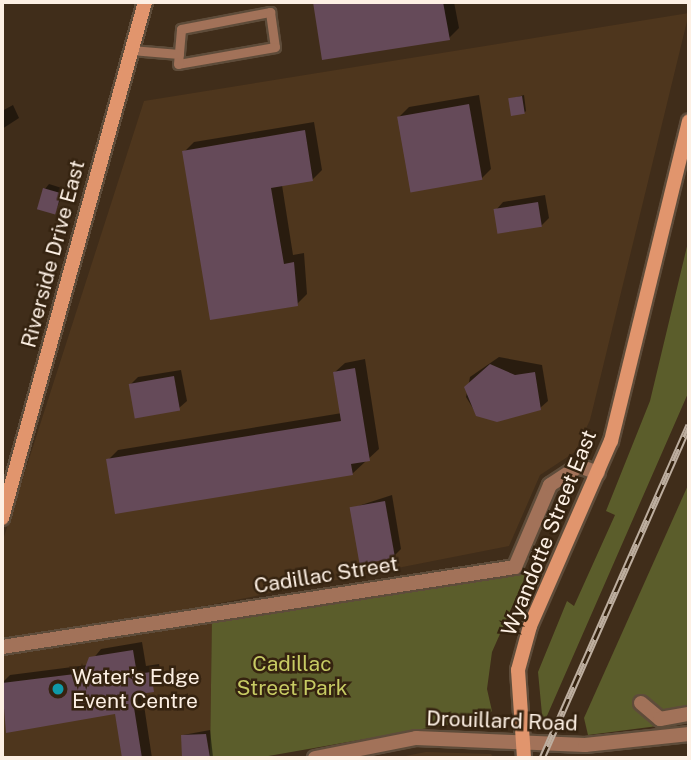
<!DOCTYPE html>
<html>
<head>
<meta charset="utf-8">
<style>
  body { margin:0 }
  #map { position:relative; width:691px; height:760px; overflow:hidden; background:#402d1a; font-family:"Public Sans",sans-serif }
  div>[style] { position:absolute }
  .built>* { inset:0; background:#4e361d }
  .green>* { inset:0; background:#5b5d2b }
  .shadow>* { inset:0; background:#0007 }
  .building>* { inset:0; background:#654a59; transform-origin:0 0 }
  .roads { filter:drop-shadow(2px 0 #5e4c3a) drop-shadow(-2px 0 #5e4c3a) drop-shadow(0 2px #5e4c3a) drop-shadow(0 -2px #5e4c3a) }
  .service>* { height:9px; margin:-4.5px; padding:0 4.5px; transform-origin:4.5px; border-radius:4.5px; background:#a27259 }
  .minor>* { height:14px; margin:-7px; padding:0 7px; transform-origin:7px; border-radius:7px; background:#a27259 }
  .tertiary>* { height:14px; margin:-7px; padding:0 7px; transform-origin:7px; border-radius:7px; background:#a27259 }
  .secondary>* { height:14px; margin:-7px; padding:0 7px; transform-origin:7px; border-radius:7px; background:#e1956d }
  .rail>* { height:7px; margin-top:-3.5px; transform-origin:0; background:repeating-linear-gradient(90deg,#352310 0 13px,#bdae9f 0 26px); box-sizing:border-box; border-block:2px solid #bdae9f }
  .dots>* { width:19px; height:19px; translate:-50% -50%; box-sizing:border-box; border:4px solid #352310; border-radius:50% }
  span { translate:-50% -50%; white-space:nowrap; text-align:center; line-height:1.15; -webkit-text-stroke:5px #352310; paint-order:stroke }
  .street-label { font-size:21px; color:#fdf0e4 }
  .park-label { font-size:21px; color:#c7cb63 }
  .poi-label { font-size:21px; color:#fdf0e4 }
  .left { translate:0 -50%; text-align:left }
  .frame { position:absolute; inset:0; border:4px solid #fdf0e4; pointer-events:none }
</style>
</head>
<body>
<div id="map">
  <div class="built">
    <i style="clip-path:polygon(689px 13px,590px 420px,575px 452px,540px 475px,509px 546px,2px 646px,2px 543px,144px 101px)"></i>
    <i style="clip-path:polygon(212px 614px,210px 758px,2px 758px,2px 647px)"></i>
    <i style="clip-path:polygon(426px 752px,491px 754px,494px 758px,395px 758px)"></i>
  </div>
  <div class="green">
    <i style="clip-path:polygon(689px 238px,689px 391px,543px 725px,538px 672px,567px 601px,574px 606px,615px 515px,606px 511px,650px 401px)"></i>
    <i style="clip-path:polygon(689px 483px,689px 722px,588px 735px,584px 718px)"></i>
    <i style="clip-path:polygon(515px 567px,526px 575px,492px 652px,487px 689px,492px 711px,485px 718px,257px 758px,210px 758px,212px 614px)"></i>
  </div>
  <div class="shadow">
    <i style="clip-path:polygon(315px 2px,454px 2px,459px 28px,449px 38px,324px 58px)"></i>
    <i style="clip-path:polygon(479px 95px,491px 169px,481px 179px,399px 117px,409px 107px)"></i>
    <i style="clip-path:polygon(524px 95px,526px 111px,524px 113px,510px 99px)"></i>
    <i style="clip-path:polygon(13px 105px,19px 118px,2px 129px,2px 111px)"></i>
    <i style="clip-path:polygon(314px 122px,322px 170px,312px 180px,282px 185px,293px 255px,304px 253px,307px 294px,297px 304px,184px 152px,194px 142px)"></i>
    <i style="clip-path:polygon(49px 184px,65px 189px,55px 212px,45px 189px)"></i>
    <i style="clip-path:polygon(545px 195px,549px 218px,541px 226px,496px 210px,503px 202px)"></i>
    <i style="clip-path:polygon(499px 357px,542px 365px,548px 401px,540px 408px,477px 415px,466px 397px,470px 377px)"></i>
    <i style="clip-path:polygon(365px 359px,379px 449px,352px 474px,108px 460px,118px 450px,342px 413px,335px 372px,345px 363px)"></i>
    <i style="clip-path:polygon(181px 370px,187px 401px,179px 408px,131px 384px,138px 377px)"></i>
    <i style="clip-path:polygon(392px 495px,401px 549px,394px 556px,352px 508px)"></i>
    <i style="clip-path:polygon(142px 642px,146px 666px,159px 664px,162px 681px,142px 692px,152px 758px,124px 758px,116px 712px,7px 731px,2px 683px,10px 675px,88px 665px,101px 649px)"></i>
    <i style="clip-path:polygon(210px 730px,213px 757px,187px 758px,183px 735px)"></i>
  </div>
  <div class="building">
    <i style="clip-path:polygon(313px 2px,443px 2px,450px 40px,322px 60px)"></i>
    <i style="left:522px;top:96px;width:18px;height:14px;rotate:81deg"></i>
    <i style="left:469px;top:104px;width:77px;height:73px;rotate:80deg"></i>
    <i style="clip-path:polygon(305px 130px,313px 181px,271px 188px,284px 264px,294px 262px,298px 306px,210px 320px,182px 151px)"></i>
    <i style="left:43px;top:188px;width:19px;height:22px;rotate:16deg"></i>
    <i style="left:538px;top:202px;width:25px;height:45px;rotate:81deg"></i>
    <i style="clip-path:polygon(490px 364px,515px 375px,535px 372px,541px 410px,497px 422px,476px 416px,464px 387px)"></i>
    <i style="clip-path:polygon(355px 368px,370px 461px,351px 464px,353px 475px,115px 514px,106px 459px,341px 421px,333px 372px)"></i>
    <i style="left:174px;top:376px;width:35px;height:46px;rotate:80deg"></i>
    <i style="left:385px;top:501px;width:58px;height:36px;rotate:80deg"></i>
    <i style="clip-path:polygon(133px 650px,137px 674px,151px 672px,154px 692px,132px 695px,142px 758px,122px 758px,115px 714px,6px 733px,2px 683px,83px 673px,89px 657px)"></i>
    <i style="clip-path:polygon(206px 734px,210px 758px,182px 758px,181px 735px)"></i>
  </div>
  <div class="roads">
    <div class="service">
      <i style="left:270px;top:12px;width:35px;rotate:82deg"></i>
      <i style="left:275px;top:47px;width:98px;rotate:170.1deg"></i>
      <i style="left:178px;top:64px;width:35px;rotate:-85deg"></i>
      <i style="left:181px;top:29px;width:91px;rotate:-10.8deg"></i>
      <i style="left:131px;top:50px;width:48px;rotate:4.8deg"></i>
    </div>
    <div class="minor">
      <i style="left:2px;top:647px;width:519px;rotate:-8.86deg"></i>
      <i style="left:515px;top:567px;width:89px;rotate:-66.9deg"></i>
      <i style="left:550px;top:485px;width:35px;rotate:-33deg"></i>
      <i style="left:579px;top:466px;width:20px;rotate:20deg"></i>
      <i style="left:641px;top:703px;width:25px;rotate:40deg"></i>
      <i style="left:660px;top:719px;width:29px;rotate:-10deg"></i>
    </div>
    <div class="tertiary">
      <i style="left:315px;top:758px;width:103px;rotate:-11.2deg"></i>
      <i style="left:416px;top:738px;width:169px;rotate:2.4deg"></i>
      <i style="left:585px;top:745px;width:105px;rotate:-6deg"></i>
    </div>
    <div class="secondary">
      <i style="left:2px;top:518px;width:535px;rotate:-74.51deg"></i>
      <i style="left:524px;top:758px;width:88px;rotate:-93.9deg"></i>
      <i style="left:518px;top:670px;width:46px;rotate:-74.7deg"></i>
      <i style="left:530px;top:626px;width:202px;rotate:-66.4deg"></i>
      <i style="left:611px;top:441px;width:329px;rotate:-76.3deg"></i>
    </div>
  </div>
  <div class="rail">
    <i style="left:542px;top:758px;width:364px;rotate:-66.2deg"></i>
  </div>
  <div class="dots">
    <i style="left:58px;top:689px;background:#0f9aa8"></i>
  </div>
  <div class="street-label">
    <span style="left:53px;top:254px;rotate:-75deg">Riverside Drive East</span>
    <span style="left:549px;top:533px;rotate:-68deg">Wyandotte Street East</span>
    <span style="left:326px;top:575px;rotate:-9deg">Cadillac Street</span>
    <span style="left:502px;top:721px;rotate:2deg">Drouillard Road</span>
  </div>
  <div class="park-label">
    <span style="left:292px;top:676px">Cadillac<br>Street Park</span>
  </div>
  <div class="poi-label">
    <span class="left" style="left:72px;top:689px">Water's Edge<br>Event Centre</span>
  </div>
  <div class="frame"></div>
</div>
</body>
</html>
